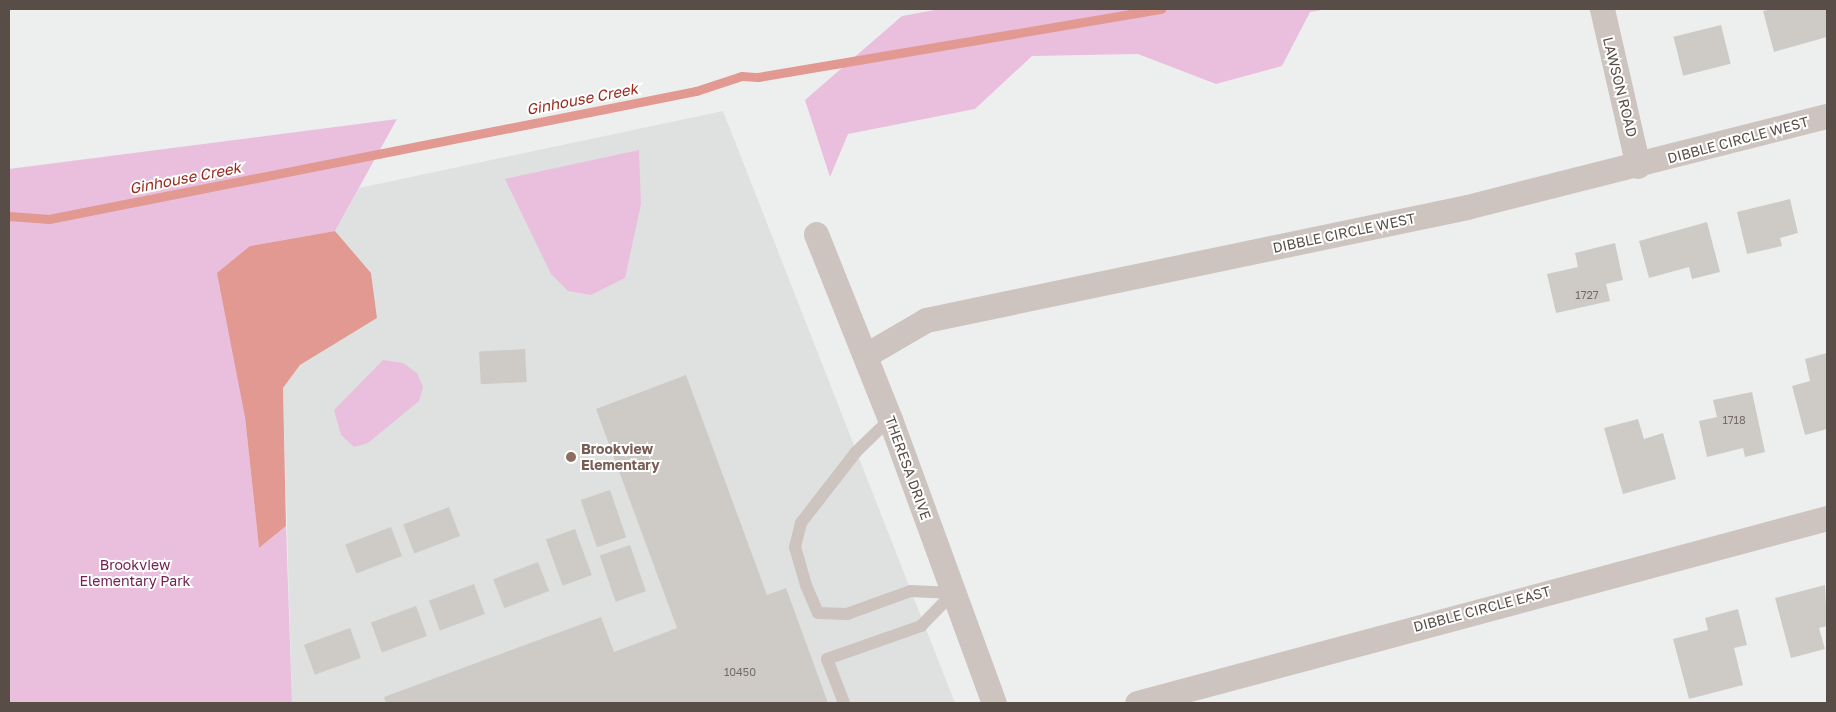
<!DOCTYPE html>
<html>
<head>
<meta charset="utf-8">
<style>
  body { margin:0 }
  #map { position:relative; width:1836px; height:712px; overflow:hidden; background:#edefef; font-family:"Golos Text",sans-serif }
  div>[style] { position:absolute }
  .education>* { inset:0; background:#dee1e0 }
  .green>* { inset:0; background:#e9bfdd }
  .water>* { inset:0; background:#e19991 }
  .stream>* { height:9px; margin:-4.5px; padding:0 4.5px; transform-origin:4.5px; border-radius:4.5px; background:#e19991 }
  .building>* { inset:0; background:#cecbc7; transform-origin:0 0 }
  .lane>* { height:12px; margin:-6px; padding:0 6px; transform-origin:6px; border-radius:6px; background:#cdc4bf }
  .street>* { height:25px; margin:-12.5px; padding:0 12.5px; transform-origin:12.5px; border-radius:12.5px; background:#cdc4bf }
  .dots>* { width:14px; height:14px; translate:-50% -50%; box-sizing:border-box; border:2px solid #fff; border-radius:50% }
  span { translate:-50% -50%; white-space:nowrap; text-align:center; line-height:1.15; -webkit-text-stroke:4px #fff; paint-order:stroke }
  .number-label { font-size:11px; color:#766c67 }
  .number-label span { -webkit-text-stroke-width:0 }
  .street-label { font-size:14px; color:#584d47 }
  .education-label { font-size:14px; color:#785e54; font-weight:700 }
  .left { translate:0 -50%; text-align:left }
  .park-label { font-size:14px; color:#712051 }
  .water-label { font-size:15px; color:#97281b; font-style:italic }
  .frame { position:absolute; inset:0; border:10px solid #584d47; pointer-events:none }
</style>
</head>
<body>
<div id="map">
  <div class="education">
    <i style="clip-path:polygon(723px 111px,955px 703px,292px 703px,283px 388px,300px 365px,377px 318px,371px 273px,335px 231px,359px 188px)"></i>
  </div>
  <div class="green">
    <i style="clip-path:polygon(940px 9px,1327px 9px,1310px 12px,1282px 66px,1216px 84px,1138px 54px,1032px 56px,975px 109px,848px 134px,830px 177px,805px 100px,902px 16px)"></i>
    <i style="clip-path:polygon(397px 119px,335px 231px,250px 246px,245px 417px,259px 548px,286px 526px,292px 703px,9px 703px,9px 169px)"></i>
    <i style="clip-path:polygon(639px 150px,641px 204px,625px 278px,591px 295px,568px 291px,551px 274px,505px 179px)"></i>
    <i style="clip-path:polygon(383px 360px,403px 363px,417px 373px,423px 387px,419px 401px,368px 443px,354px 447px,341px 435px,334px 410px)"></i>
  </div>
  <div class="water">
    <i style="clip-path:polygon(335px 231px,371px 273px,377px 318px,300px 365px,283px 388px,286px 526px,259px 548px,245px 417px,217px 273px,250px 246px)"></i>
  </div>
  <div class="stream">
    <i style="left:9px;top:216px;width:40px;rotate:4.3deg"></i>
    <i style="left:49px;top:219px;width:660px;rotate:-11.19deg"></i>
    <i style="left:696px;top:91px;width:48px;rotate:-18.1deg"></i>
    <i style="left:742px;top:76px;width:16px;rotate:4deg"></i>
    <i style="left:758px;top:77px;width:409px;rotate:-9.6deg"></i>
  </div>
  <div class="building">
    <i style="clip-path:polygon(1772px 9px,1827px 9px,1827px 37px,1774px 52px,1763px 11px)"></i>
    <i style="left:1721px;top:25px;width:40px;height:49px;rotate:76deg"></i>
    <i style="clip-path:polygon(1790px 199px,1798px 233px,1780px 238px,1782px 246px,1747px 254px,1737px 212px)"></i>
    <i style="clip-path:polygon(1707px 222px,1720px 272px,1692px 279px,1689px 267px,1649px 278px,1639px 241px)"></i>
    <i style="clip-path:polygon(1615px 243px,1623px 280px,1606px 284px,1610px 301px,1556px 313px,1547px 274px,1578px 267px,1575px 253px)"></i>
    <i style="left:525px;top:349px;width:33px;height:46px;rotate:87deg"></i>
    <i style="clip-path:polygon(1827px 353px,1827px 429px,1805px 435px,1792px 386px,1810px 381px,1805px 359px)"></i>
    <i style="clip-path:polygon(686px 375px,767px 595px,786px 588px,828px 703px,386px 703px,384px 697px,601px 617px,614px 652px,677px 628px,596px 409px)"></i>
    <i style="clip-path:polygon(1752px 392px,1765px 452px,1745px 457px,1743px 448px,1707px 457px,1699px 421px,1717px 417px,1713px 400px)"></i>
    <i style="clip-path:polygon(1638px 419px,1644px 439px,1663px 433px,1676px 479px,1623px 494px,1604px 428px)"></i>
    <i style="left:610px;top:490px;width:50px;height:31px;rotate:71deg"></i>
    <i style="left:449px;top:507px;width:31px;height:49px;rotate:69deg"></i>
    <i style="left:391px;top:527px;width:31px;height:49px;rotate:69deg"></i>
    <i style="left:575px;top:529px;width:49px;height:31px;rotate:70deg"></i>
    <i style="left:630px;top:545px;width:49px;height:32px;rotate:71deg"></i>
    <i style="left:538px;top:562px;width:31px;height:48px;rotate:69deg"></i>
    <i style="left:474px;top:584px;width:32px;height:48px;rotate:70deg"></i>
    <i style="clip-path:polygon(1825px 585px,1827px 626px,1819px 628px,1825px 649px,1791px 658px,1775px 598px)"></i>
    <i style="left:416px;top:606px;width:32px;height:48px;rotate:70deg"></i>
    <i style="clip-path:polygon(1738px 609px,1747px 645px,1734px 648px,1743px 685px,1689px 699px,1673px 639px,1708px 630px,1705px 618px)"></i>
    <i style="left:350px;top:628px;width:32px;height:49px;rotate:70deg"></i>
  </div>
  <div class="lane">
    <i style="left:890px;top:419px;width:47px;rotate:135.9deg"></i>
    <i style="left:856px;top:452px;width:90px;rotate:127.8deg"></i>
    <i style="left:801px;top:523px;width:25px;rotate:104deg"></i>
    <i style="left:795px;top:547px;width:40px;rotate:74deg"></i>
    <i style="left:806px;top:585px;width:30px;rotate:67deg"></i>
    <i style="left:818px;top:613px;width:29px;rotate:2deg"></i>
    <i style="left:847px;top:614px;width:68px;rotate:-19.8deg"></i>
    <i style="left:911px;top:591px;width:42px;rotate:2.7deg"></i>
    <i style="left:844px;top:703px;width:47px;rotate:-111.1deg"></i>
    <i style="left:827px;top:659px;width:100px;rotate:-19.3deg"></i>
    <i style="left:921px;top:626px;width:46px;rotate:-45.9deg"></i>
  </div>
  <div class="street">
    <i style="left:1602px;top:9px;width:161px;rotate:77.1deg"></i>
    <i style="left:816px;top:234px;width:199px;rotate:68.2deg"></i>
    <i style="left:890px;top:419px;width:302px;rotate:69.9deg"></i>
    <i style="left:866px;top:355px;width:69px;rotate:-30.3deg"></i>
    <i style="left:926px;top:320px;width:553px;rotate:-11.8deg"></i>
    <i style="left:1467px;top:207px;width:371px;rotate:-14.2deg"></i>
    <i style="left:1137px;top:703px;width:714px;rotate:-15.01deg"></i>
  </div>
  <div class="dots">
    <i style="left:571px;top:457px;background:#8d6e63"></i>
  </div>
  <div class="number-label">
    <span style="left:1587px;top:295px">1727</span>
    <span style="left:1734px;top:420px">1718</span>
    <span style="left:740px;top:672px">10450</span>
  </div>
  <div class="street-label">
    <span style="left:1620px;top:87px;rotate:76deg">LAWSON ROAD</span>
    <span style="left:1738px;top:140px;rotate:-15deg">DIBBLE CIRCLE WEST</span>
    <span style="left:1344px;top:233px;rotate:-12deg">DIBBLE CIRCLE WEST</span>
    <span style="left:908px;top:468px;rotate:70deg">THERESA DRIVE</span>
    <span style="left:1482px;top:609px;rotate:-15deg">DIBBLE CIRCLE EAST</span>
  </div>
  <div class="education-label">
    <span class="left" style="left:581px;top:457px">Brookview<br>Elementary</span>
  </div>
  <div class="park-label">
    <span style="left:135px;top:573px">Brookview<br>Elementary Park</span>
  </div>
  <div class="water-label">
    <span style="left:582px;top:99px;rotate:-11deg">Ginhouse Creek</span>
    <span style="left:185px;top:178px;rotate:-11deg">Ginhouse Creek</span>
  </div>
  <div class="frame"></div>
</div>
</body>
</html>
